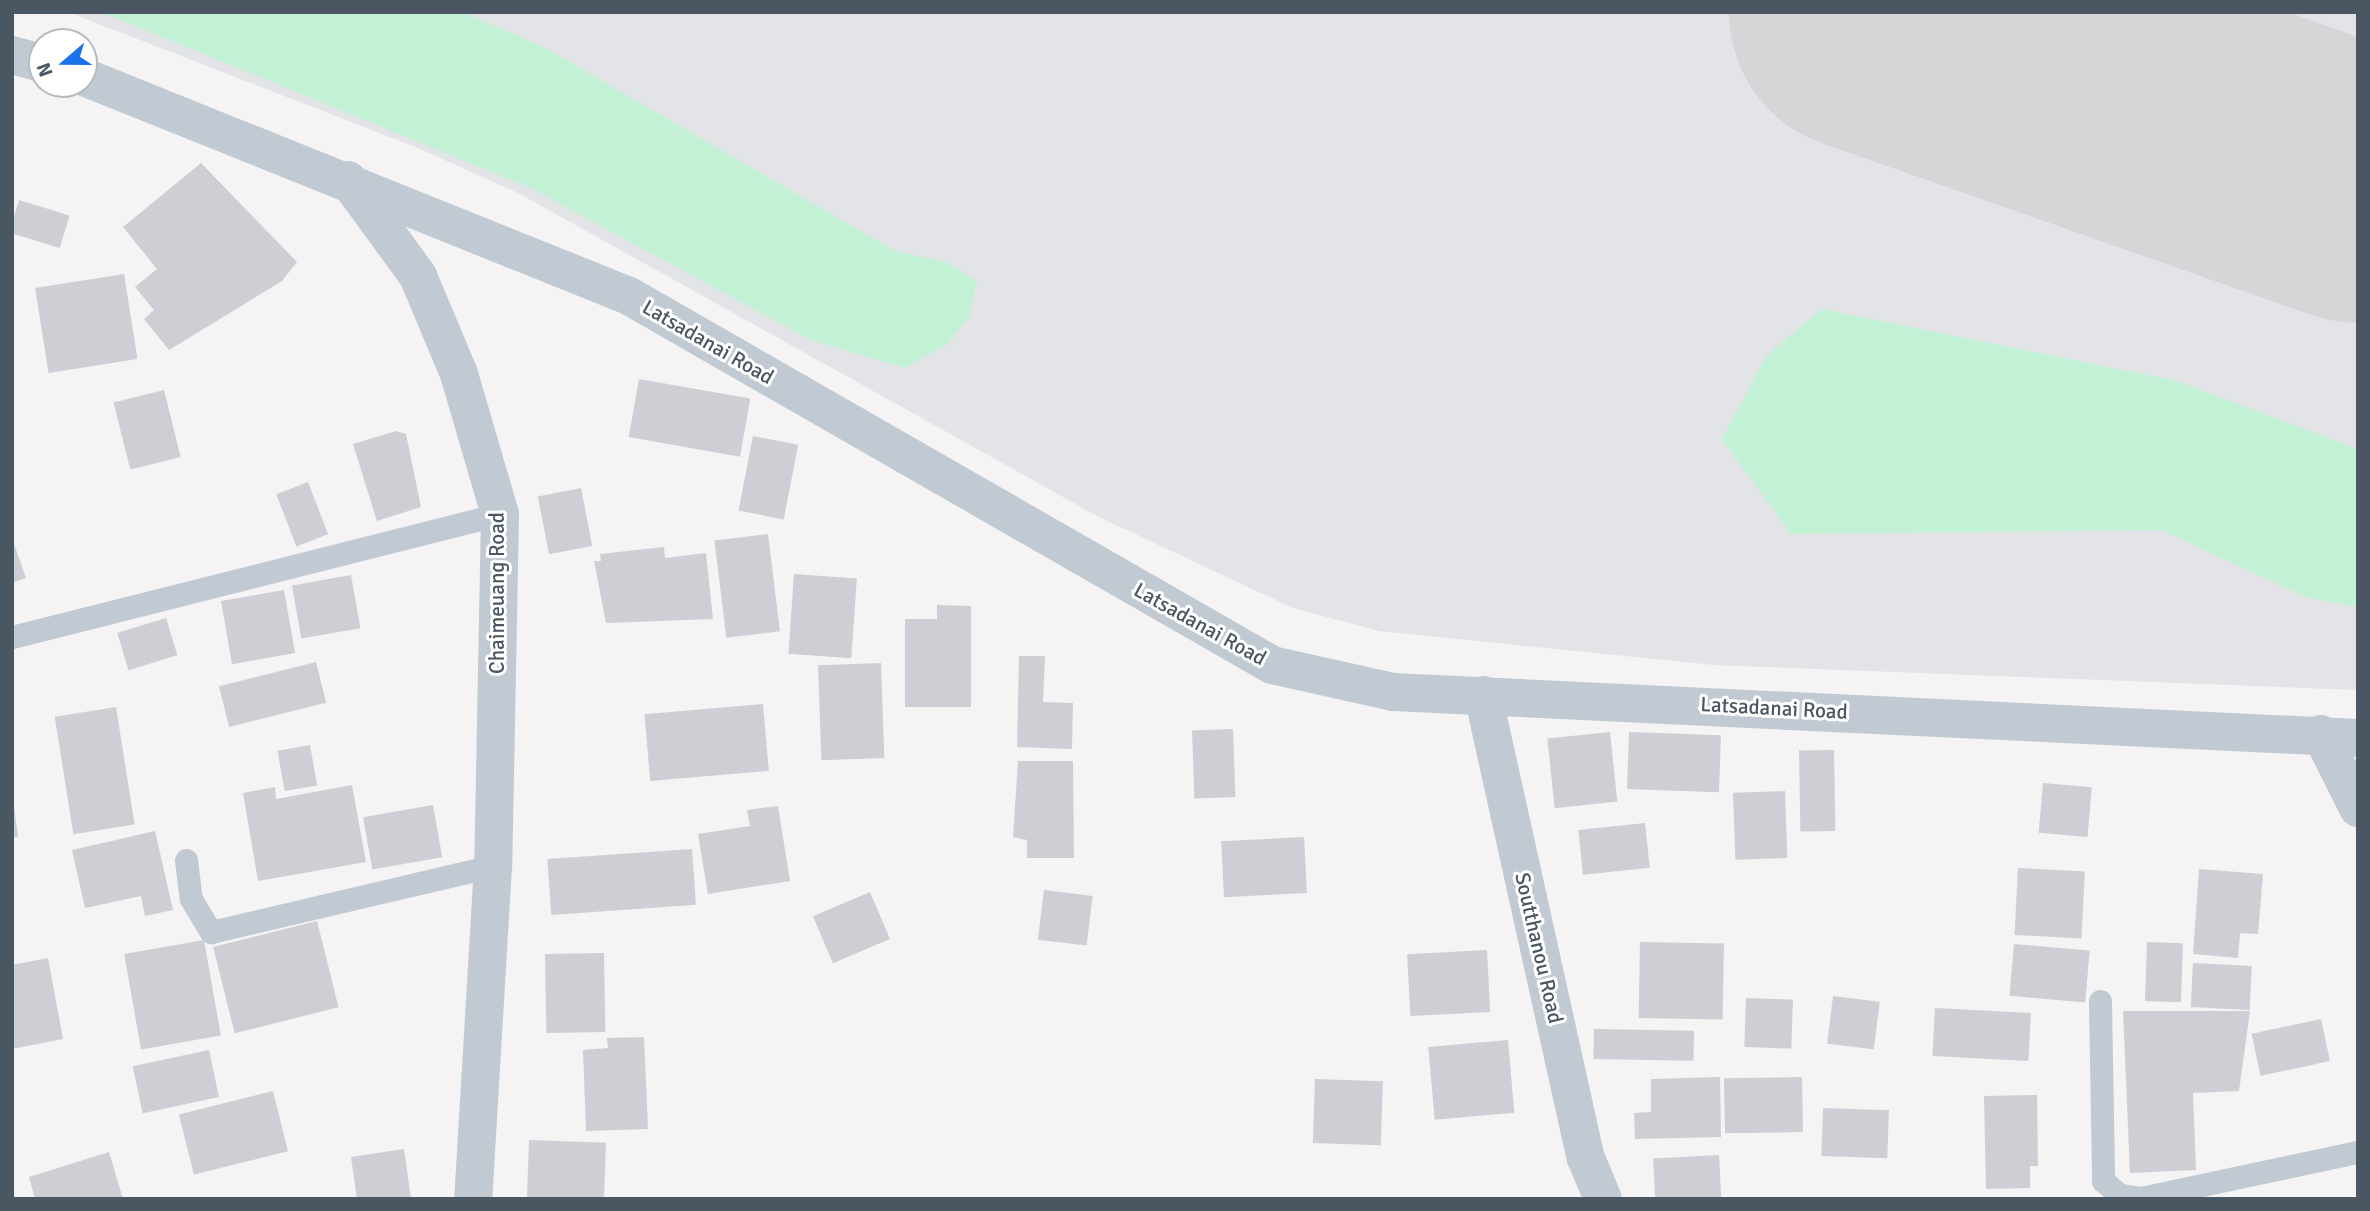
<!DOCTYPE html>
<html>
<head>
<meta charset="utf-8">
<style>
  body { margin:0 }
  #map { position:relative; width:2370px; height:1211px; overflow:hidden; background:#f5f3f3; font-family:Signika,sans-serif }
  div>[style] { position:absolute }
  .airport>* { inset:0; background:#e2e4e7 }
  .green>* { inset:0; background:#c3f1d5 }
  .taxiway>* { height:112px; margin:-56px; padding:0 56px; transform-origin:56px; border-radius:56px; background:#d5d6d8 }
  .runway>* { height:278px; margin:-139px; padding:0 139px; transform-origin:139px; border-radius:139px; background:#d5d6d8 }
  .building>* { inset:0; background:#cdcfd5; transform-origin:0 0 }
  .service>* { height:23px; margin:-11.5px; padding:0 11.5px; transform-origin:11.5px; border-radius:11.5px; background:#c1cad2 }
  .minor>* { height:38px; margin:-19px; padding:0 19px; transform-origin:19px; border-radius:19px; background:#c1cad2 }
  span { translate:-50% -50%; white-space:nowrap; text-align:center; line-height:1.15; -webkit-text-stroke:6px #fff; paint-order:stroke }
  .street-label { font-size:21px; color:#4a5661 }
  .frame { position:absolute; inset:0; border:14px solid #4a5661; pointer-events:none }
  .north { position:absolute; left:28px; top:28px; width:70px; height:70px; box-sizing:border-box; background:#fff; border:2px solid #b7bbc0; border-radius:50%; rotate:250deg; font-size:19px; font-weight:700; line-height:28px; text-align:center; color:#4a5661 }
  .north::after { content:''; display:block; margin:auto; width:24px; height:32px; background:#1a73e8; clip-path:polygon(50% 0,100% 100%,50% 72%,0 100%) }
</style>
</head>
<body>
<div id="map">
  <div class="airport">
    <i style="clip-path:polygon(68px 12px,2358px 12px,2358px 690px,1714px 665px,1379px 631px,1293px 608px,1099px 517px,520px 194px,418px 148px)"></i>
  </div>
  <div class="green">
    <i style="clip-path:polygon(101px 12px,461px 12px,544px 47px,895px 251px,946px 262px,977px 281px,969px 318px,947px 344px,905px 368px,811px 340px,531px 188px)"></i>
    <i style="clip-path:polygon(1822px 309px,2177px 381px,2358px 449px,2358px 607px,2308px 598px,2161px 530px,1791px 534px,1722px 439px,1767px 355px)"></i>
  </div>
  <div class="taxiway">
    <i style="left:2166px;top:117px;width:112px;rotate:-70.1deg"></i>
  </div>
  <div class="runway">
    <i style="left:1868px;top:12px;width:519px;rotate:19.34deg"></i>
  </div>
  <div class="building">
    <i style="clip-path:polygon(201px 163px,297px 262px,282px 281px,169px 350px,144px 319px,154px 310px,135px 287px,157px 269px,123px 227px)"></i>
    <i style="left:19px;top:200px;width:53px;height:34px;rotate:17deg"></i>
    <i style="left:124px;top:274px;width:86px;height:90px;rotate:81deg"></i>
    <i style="left:639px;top:379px;width:113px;height:59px;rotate:10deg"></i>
    <i style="left:164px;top:390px;width:69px;height:52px;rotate:76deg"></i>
    <i style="clip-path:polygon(396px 431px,406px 434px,421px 507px,377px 521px,353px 444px)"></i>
    <i style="left:753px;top:436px;width:46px;height:76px;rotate:11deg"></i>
    <i style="left:308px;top:482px;width:56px;height:34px;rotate:69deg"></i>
    <i style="left:581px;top:488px;width:59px;height:44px;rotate:79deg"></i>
    <i style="left:768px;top:534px;width:98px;height:54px;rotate:83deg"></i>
    <i style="clip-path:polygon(12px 538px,26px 578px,12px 583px)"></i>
    <i style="clip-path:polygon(664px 547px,665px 558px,706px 553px,713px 619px,606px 623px,594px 561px,601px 561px,600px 554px)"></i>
    <i style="left:794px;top:574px;width:63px;height:80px;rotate:4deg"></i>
    <i style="left:351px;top:575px;width:54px;height:60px;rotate:80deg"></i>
    <i style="left:284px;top:590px;width:64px;height:64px;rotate:80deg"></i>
    <i style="clip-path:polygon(937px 605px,971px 606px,971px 707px,905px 707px,905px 619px,937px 619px)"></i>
    <i style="left:166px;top:618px;width:39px;height:51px;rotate:73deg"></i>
    <i style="clip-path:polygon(1019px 656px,1045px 656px,1043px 702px,1073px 703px,1072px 749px,1017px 747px)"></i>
    <i style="left:316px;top:662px;width:42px;height:100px;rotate:76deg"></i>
    <i style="left:881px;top:663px;width:95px;height:63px;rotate:88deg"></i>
    <i style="left:763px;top:704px;width:67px;height:119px;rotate:85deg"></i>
    <i style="left:116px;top:707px;width:119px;height:62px;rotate:81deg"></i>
    <i style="left:1233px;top:729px;width:68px;height:41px;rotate:88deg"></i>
    <i style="left:1610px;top:732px;width:70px;height:63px;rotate:84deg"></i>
    <i style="left:1629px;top:732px;width:92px;height:57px;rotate:2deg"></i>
    <i style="left:310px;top:745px;width:41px;height:33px;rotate:80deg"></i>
    <i style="left:1834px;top:750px;width:81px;height:35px;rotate:89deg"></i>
    <i style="clip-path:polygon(1018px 761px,1073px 761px,1074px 858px,1027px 858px,1027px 840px,1013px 837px)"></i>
    <i style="left:2043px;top:783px;width:49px;height:50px;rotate:5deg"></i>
    <i style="clip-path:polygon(352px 785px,366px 862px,258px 881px,243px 793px,275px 787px,276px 799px)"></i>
    <i style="clip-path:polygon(12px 790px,18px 837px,12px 837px)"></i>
    <i style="left:1785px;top:791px;width:67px;height:52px;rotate:88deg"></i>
    <i style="left:433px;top:805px;width:53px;height:71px;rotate:80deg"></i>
    <i style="clip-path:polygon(778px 806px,790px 881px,708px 894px,698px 834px,750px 826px,747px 810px)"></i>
    <i style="left:1645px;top:823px;width:45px;height:67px;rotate:84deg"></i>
    <i style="clip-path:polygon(155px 831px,173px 910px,145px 916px,141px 896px,85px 908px,72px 850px)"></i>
    <i style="left:1304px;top:837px;width:56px;height:83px;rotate:87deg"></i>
    <i style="left:692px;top:849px;width:56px;height:145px;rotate:86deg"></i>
    <i style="left:2018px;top:868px;width:67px;height:67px;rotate:3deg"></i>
    <i style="clip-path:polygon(2199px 869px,2263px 874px,2258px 934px,2240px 933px,2238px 958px,2193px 954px)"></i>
    <i style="left:1044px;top:890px;width:49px;height:50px;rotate:7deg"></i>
    <i style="left:870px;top:892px;width:51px;height:62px;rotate:67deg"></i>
    <i style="left:317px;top:921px;width:89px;height:107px;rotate:76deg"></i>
    <i style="left:204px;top:940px;width:97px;height:81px;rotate:80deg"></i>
    <i style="left:1640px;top:942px;width:84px;height:76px;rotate:1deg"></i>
    <i style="left:2147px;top:942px;width:36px;height:59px;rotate:2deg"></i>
    <i style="left:2014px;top:944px;width:76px;height:52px;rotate:5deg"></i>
    <i style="left:1487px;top:950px;width:62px;height:80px;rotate:87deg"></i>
    <i style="left:604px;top:953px;width:79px;height:59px;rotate:89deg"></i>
    <i style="clip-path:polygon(48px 958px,63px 1039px,12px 1049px,12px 965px)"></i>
    <i style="left:2193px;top:963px;width:59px;height:44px;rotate:3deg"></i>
    <i style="left:1833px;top:996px;width:47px;height:48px;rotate:7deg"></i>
    <i style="left:1746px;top:998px;width:47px;height:49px;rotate:2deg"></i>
    <i style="left:1935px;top:1008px;width:96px;height:48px;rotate:3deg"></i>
    <i style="clip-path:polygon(2123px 1011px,2250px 1011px,2239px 1091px,2193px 1093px,2196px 1170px,2130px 1173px)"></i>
    <i style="left:2321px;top:1019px;width:43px;height:71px;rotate:78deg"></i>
    <i style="left:1594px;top:1029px;width:100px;height:30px;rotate:1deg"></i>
    <i style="clip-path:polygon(644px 1037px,648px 1129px,586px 1131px,583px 1050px,608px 1048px,607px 1038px)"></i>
    <i style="left:1508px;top:1040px;width:73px;height:80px;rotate:85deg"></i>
    <i style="left:209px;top:1050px;width:48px;height:78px;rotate:78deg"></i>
    <i style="clip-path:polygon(1720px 1077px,1721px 1137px,1635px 1139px,1634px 1113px,1651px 1112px,1651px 1079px)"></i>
    <i style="left:1802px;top:1077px;width:55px;height:78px;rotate:89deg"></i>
    <i style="left:1315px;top:1079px;width:68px;height:64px;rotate:2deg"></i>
    <i style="left:273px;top:1091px;width:62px;height:97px;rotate:76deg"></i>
    <i style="clip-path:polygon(2037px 1095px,2038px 1166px,2030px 1166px,2030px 1188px,1986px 1189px,1984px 1096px)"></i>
    <i style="left:1823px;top:1108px;width:66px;height:48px;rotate:2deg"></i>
    <i style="left:529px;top:1140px;width:77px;height:59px;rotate:2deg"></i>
    <i style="clip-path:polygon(404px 1149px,411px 1199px,357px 1199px,351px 1157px)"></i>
    <i style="clip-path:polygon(109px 1152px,123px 1199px,35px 1199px,29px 1177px)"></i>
    <i style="left:1719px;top:1155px;width:44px;height:66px;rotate:87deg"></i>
  </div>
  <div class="service">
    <i style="left:12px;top:637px;width:503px;rotate:-14.15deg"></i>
    <i style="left:186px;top:860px;width:39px;rotate:83deg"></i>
    <i style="left:191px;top:899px;width:39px;rotate:59deg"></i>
    <i style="left:211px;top:932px;width:290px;rotate:-13.2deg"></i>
    <i style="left:2100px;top:1001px;width:180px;rotate:89deg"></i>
    <i style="left:2103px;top:1181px;width:22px;rotate:39deg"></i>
    <i style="left:2120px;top:1195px;width:21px;rotate:8deg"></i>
    <i style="left:2141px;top:1198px;width:222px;rotate:-12deg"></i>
  </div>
  <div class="minor">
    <i style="left:12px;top:55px;width:31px;rotate:15deg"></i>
    <i style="left:84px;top:77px;width:587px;rotate:21.89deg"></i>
    <i style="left:629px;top:296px;width:741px;rotate:29.85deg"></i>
    <i style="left:1272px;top:665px;width:124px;rotate:12.6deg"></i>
    <i style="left:1393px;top:692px;width:966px;rotate:2.73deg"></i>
    <i style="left:348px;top:180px;width:119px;rotate:53.9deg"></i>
    <i style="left:418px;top:276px;width:106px;rotate:67.3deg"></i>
    <i style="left:459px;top:374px;width:146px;rotate:73.7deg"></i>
    <i style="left:500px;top:514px;width:352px;rotate:91.1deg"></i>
    <i style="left:493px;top:866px;width:334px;rotate:93.4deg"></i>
    <i style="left:1483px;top:695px;width:474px;rotate:77.5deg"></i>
    <i style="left:1586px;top:1158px;width:44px;rotate:67.5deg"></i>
    <i style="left:2321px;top:734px;width:83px;rotate:63.4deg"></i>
  </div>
  <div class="street-label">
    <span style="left:708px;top:342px;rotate:30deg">Latsadanai Road</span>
    <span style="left:497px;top:593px;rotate:-90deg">Chaimeuang Road</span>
    <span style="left:1200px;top:624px;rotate:29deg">Latsadanai Road</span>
    <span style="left:1774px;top:708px;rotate:3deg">Latsadanai Road</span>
    <span style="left:1539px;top:948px;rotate:77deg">Soutthanou Road</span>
  </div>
  <div class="frame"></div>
  <div class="north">N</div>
</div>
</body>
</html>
